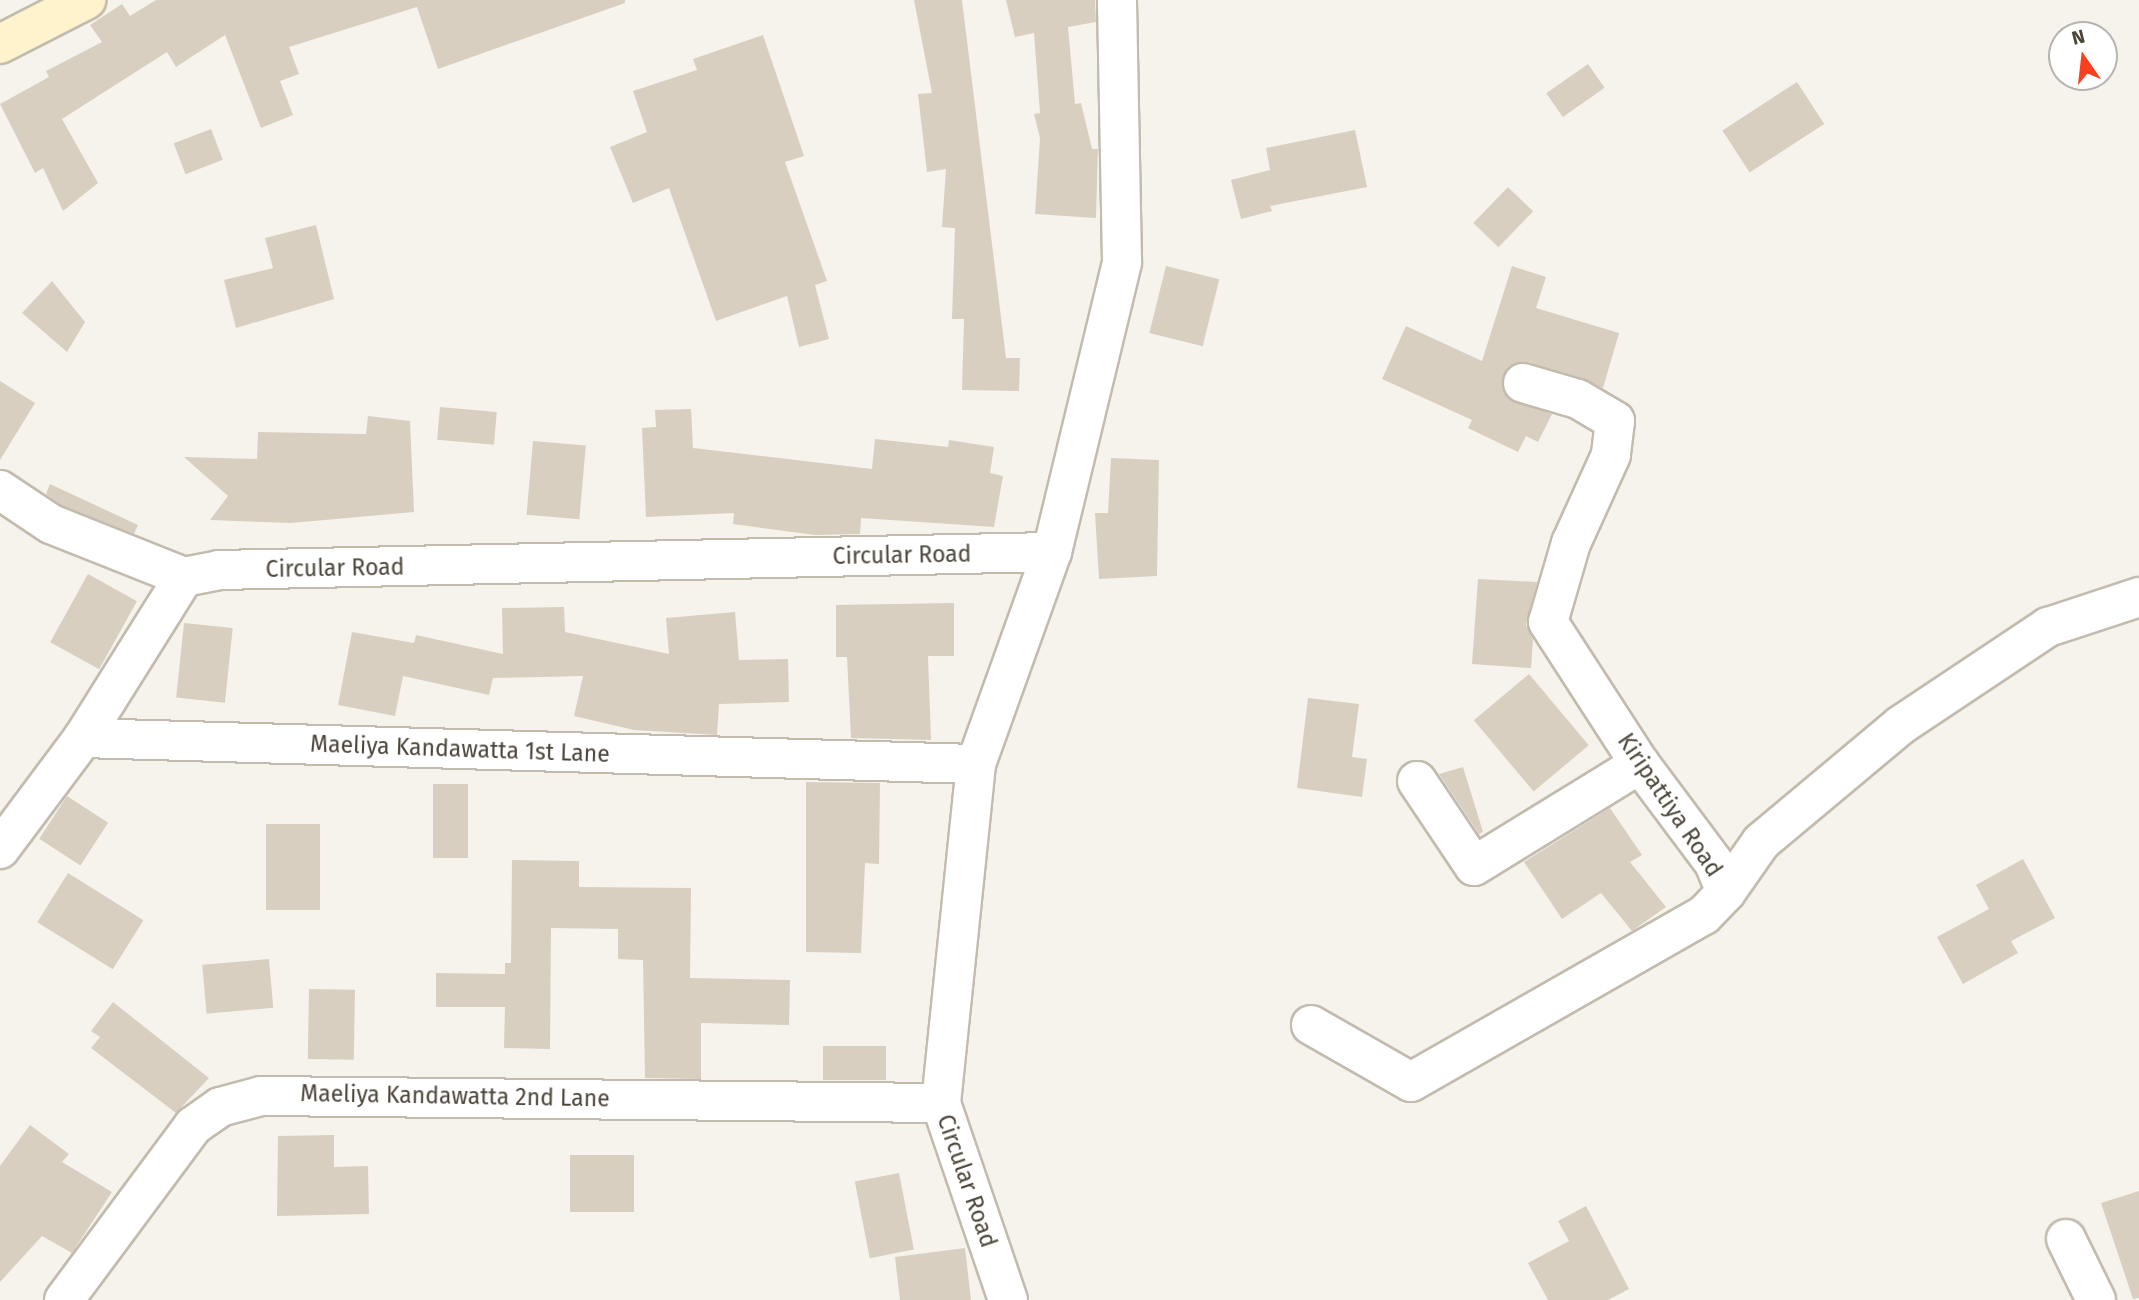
<!DOCTYPE html>
<html>
<head>
<meta charset="utf-8">
<style>
  body { margin:0 }
  #map { position:relative; width:2139px; height:1300px; overflow:hidden; background:#f6f3ec; font-family:"Fira Sans",sans-serif }
  div>[style] { position:absolute }
  .building>* { inset:0; background:#d8cfc1; transform-origin:0 0 }
  .roads { filter:drop-shadow(2px 0 #c2bbae) drop-shadow(-2px 0 #c2bbae) drop-shadow(0 2px #c2bbae) drop-shadow(0 -2px #c2bbae) }
  .minor>* { height:38px; margin:-19px; padding:0 19px; transform-origin:19px; border-radius:19px; background:#fff }
  .secondary>* { height:38px; margin:-19px; padding:0 19px; transform-origin:19px; border-radius:19px; background:#fff3cd }
  span { translate:-50% -50%; white-space:nowrap; text-align:center; line-height:1.15; -webkit-text-stroke:7px #fff; paint-order:stroke }
  .street-label { font-size:23px; color:#4b4439 }
  .north { position:absolute; left:2048px; top:21px; width:70px; height:70px; box-sizing:border-box; background:#fff; border:2px solid #b7b4b0; border-radius:50%; rotate:346deg; font-size:19px; font-weight:700; line-height:28px; text-align:center; color:#4b4439 }
  .north::after { content:''; display:block; margin:auto; width:24px; height:32px; background:#fc3f1d; clip-path:polygon(50% 0,100% 100%,50% 72%,0 100%) }
</style>
</head>
<body>
<div id="map">
  <div class="building">
    <i style="clip-path:polygon(156px 0,625px 0,625px 3px,438px 69px,417px 7px,289px 47px,299px 74px,280px 81px,293px 115px,261px 128px,225px 35px,176px 67px,167px 52px,62px 119px,98px 183px,63px 211px,43px 168px,35px 173px,0 104px,49px 77px,46px 71px,102px 42px,90px 25px,122px 4px,130px 16px)"></i>
    <i style="clip-path:polygon(914px 0,962px 0,1006px 358px,1020px 358px,1019px 391px,962px 390px,964px 319px,952px 319px,955px 228px,942px 227px,946px 169px,927px 172px,918px 94px,932px 93px)"></i>
    <i style="clip-path:polygon(1006px 0,1095px 0,1096px 22px,1068px 27px,1075px 104px,1081px 103px,1092px 149px,1098px 149px,1096px 218px,1035px 214px,1040px 138px,1034px 114px,1040px 113px,1034px 33px,1015px 37px)"></i>
    <i style="clip-path:polygon(763px 35px,804px 156px,785px 162px,827px 281px,815px 285px,829px 339px,799px 347px,787px 296px,716px 321px,669px 188px,633px 203px,610px 147px,647px 132px,633px 91px,697px 70px,693px 59px)"></i>
    <i style="left:1588px;top:64px;width:29px;height:51px;rotate:55deg"></i>
    <i style="left:1797px;top:82px;width:50px;height:89px;rotate:57deg"></i>
    <i style="left:211px;top:129px;width:33px;height:40px;rotate:69deg"></i>
    <i style="clip-path:polygon(1355px 130px,1367px 187px,1270px 206px,1272px 211px,1241px 219px,1231px 180px,1270px 170px,1266px 148px)"></i>
    <i style="left:1508px;top:187px;width:35px;height:50px;rotate:44deg"></i>
    <i style="clip-path:polygon(316px 225px,334px 299px,236px 328px,224px 280px,273px 268px,265px 238px)"></i>
    <i style="left:1166px;top:266px;width:55px;height:69px;rotate:14deg"></i>
    <i style="clip-path:polygon(1512px 266px,1546px 277px,1536px 308px,1619px 333px,1603px 388px,1529px 362px,1507px 368px,1502px 378px,1507px 398px,1552px 414px,1538px 442px,1526px 436px,1518px 452px,1468px 428px,1472px 420px,1382px 379px,1406px 326px,1482px 361px)"></i>
    <i style="clip-path:polygon(52px 281px,85px 322px,67px 352px,22px 313px)"></i>
    <i style="clip-path:polygon(0 381px,35px 403px,0 460px)"></i>
    <i style="left:440px;top:407px;width:57px;height:33px;rotate:5deg"></i>
    <i style="clip-path:polygon(691px 409px,693px 448px,872px 469px,875px 439px,948px 447px,949px 440px,994px 447px,990px 473px,1003px 476px,994px 527px,861px 518px,860px 534px,815px 535px,733px 524px,734px 513px,646px 517px,642px 428px,656px 427px,655px 410px)"></i>
    <i style="clip-path:polygon(368px 416px,410px 421px,414px 512px,291px 523px,210px 520px,228px 496px,184px 457px,257px 459px,258px 432px,366px 434px)"></i>
    <i style="left:533px;top:441px;width:53px;height:74px;rotate:5deg"></i>
    <i style="clip-path:polygon(1111px 458px,1159px 460px,1157px 576px,1099px 579px,1095px 513px,1108px 513px)"></i>
    <i style="clip-path:polygon(50px 484px,138px 525px,134px 534px,61px 505px,46px 494px)"></i>
    <i style="left:88px;top:574px;width:56px;height:78px;rotate:29deg"></i>
    <i style="clip-path:polygon(1478px 579px,1537px 582px,1526px 625px,1533px 640px,1531px 668px,1472px 664px)"></i>
    <i style="clip-path:polygon(954px 603px,954px 656px,928px 656px,931px 740px,851px 738px,847px 657px,836px 657px,836px 605px)"></i>
    <i style="clip-path:polygon(564px 607px,565px 632px,669px 654px,666px 618px,735px 612px,739px 660px,788px 659px,789px 702px,719px 704px,717px 735px,634px 730px,574px 716px,583px 676px,493px 678px,489px 695px,403px 676px,395px 716px,338px 705px,352px 632px,414px 643px,416px 635px,503px 654px,502px 608px)"></i>
    <i style="left:184px;top:623px;width:49px;height:75px;rotate:6deg"></i>
    <i style="left:1529px;top:674px;width:93px;height:72px;rotate:50deg"></i>
    <i style="clip-path:polygon(1308px 698px,1359px 704px,1352px 757px,1367px 759px,1362px 797px,1297px 788px)"></i>
    <i style="clip-path:polygon(1463px 767px,1483px 832px,1479px 834px,1439px 774px)"></i>
    <i style="clip-path:polygon(806px 782px,880px 783px,879px 864px,865px 863px,861px 953px,806px 952px)"></i>
    <i style="left:433px;top:784px;width:35px;height:74px"></i>
    <i style="left:67px;top:796px;width:49px;height:51px;rotate:33deg"></i>
    <i style="clip-path:polygon(1610px 808px,1642px 855px,1630px 862px,1666px 907px,1632px 931px,1601px 893px,1562px 919px,1524px 862px)"></i>
    <i style="left:266px;top:824px;width:54px;height:86px"></i>
    <i style="clip-path:polygon(2023px 859px,2055px 918px,2011px 941px,2018px 953px,1963px 984px,1937px 937px,1989px 909px,1976px 885px)"></i>
    <i style="clip-path:polygon(512px 860px,579px 861px,579px 887px,691px 888px,690px 978px,790px 980px,789px 1025px,701px 1023px,701px 1079px,645px 1078px,643px 960px,618px 959px,618px 929px,551px 928px,550px 1049px,504px 1048px,505px 1007px,436px 1007px,436px 973px,505px 974px,505px 963px,511px 963px)"></i>
    <i style="left:68px;top:873px;width:89px;height:58px;rotate:32deg"></i>
    <i style="left:269px;top:959px;width:49px;height:67px;rotate:85deg"></i>
    <i style="left:309px;top:989px;width:46px;height:70px;rotate:1deg"></i>
    <i style="clip-path:polygon(113px 1002px,209px 1078px,176px 1113px,91px 1048px,100px 1037px,91px 1031px)"></i>
    <i style="left:823px;top:1046px;width:63px;height:34px"></i>
    <i style="clip-path:polygon(30px 1125px,69px 1154px,62px 1162px,112px 1192px,72px 1253px,42px 1236px,0 1282px,0 1166px)"></i>
    <i style="clip-path:polygon(334px 1135px,334px 1167px,368px 1166px,369px 1214px,277px 1216px,278px 1136px)"></i>
    <i style="left:634px;top:1155px;width:57px;height:64px;rotate:90deg"></i>
    <i style="left:899px;top:1173px;width:78px;height:45px;rotate:79deg"></i>
    <i style="clip-path:polygon(2139px 1191px,2139px 1298px,2133px 1299px,2101px 1203px)"></i>
    <i style="clip-path:polygon(1586px 1206px,1629px 1289px,1608px 1300px,1548px 1300px,1528px 1263px,1569px 1241px,1558px 1221px)"></i>
    <i style="clip-path:polygon(965px 1248px,971px 1300px,900px 1300px,895px 1257px)"></i>
  </div>
  <div class="roads">
    <div class="minor">
      <i style="left:1523px;top:383px;width:57px;rotate:16.2deg"></i>
      <i style="left:1578px;top:399px;width:43px;rotate:30.7deg"></i>
      <i style="left:1615px;top:421px;width:34px;rotate:97deg"></i>
      <i style="left:1611px;top:455px;width:97px;rotate:114.4deg"></i>
      <i style="left:1571px;top:543px;width:82px;rotate:106.2deg"></i>
      <i style="left:1548px;top:622px;width:169px;rotate:57.1deg"></i>
      <i style="left:1640px;top:764px;width:124px;rotate:53.2deg"></i>
      <i style="left:1714px;top:863px;width:31px;rotate:68deg"></i>
      <i style="left:1726px;top:892px;width:61px;rotate:-55deg"></i>
      <i style="left:1761px;top:842px;width:182px;rotate:-39.9deg"></i>
      <i style="left:1901px;top:725px;width:177px;rotate:-33.7deg"></i>
      <i style="left:2048px;top:627px;width:96px;rotate:-18.2deg"></i>
      <i style="left:0;top:490px;width:61px;rotate:33.7deg"></i>
      <i style="left:51px;top:524px;width:143px;rotate:21.7deg"></i>
      <i style="left:184px;top:577px;width:36px;rotate:-11deg"></i>
      <i style="left:219px;top:570px;width:833px;rotate:-1.24deg"></i>
      <i style="left:83px;top:738px;width:190px;rotate:-57.9deg"></i>
      <i style="left:1417px;top:781px;width:102px;rotate:56.2deg"></i>
      <i style="left:1474px;top:866px;width:195px;rotate:-31.6deg"></i>
      <i style="left:0;top:849px;width:139px;rotate:-53.2deg"></i>
      <i style="left:83px;top:738px;width:893px;rotate:1.67deg"></i>
      <i style="left:1311px;top:1025px;width:115px;rotate:29.7deg"></i>
      <i style="left:1411px;top:1082px;width:337px;rotate:-29.7deg"></i>
      <i style="left:1704px;top:915px;width:32px;rotate:-46deg"></i>
      <i style="left:2066px;top:1239px;width:68px;rotate:63.8deg"></i>
      <i style="left:64px;top:1300px;width:217px;rotate:-53.4deg"></i>
      <i style="left:193px;top:1126px;width:33px;rotate:-35deg"></i>
      <i style="left:220px;top:1107px;width:42px;rotate:-15deg"></i>
      <i style="left:261px;top:1096px;width:680px;rotate:0.59deg"></i>
      <i style="left:1008px;top:1300px;width:208px;rotate:-108.8deg"></i>
      <i style="left:941px;top:1103px;width:341px;rotate:-84.1deg"></i>
      <i style="left:976px;top:764px;width:225px;rotate:-70.3deg"></i>
      <i style="left:1052px;top:552px;width:298px;rotate:-76.4deg"></i>
      <i style="left:1122px;top:262px;width:262px;rotate:-91.1deg"></i>
    </div>
    <div class="secondary">
      <i style="left:0;top:44px;width:97px;rotate:-27.1deg"></i>
    </div>
  </div>
  <div class="street-label">
    <span style="left:902px;top:555px;rotate:-1deg">Circular Road</span>
    <span style="left:335px;top:568px;rotate:-1deg">Circular Road</span>
    <span style="left:460px;top:749px;rotate:2deg">Maeliya Kandawatta 1st Lane</span>
    <span style="left:1670px;top:805px;rotate:56deg">Kiripattiya Road</span>
    <span style="left:455px;top:1096px;rotate:1deg">Maeliya Kandawatta 2nd Lane</span>
    <span style="left:967px;top:1181px;rotate:71deg">Circular Road</span>
  </div>
  <div class="north">N</div>
</div>
</body>
</html>
